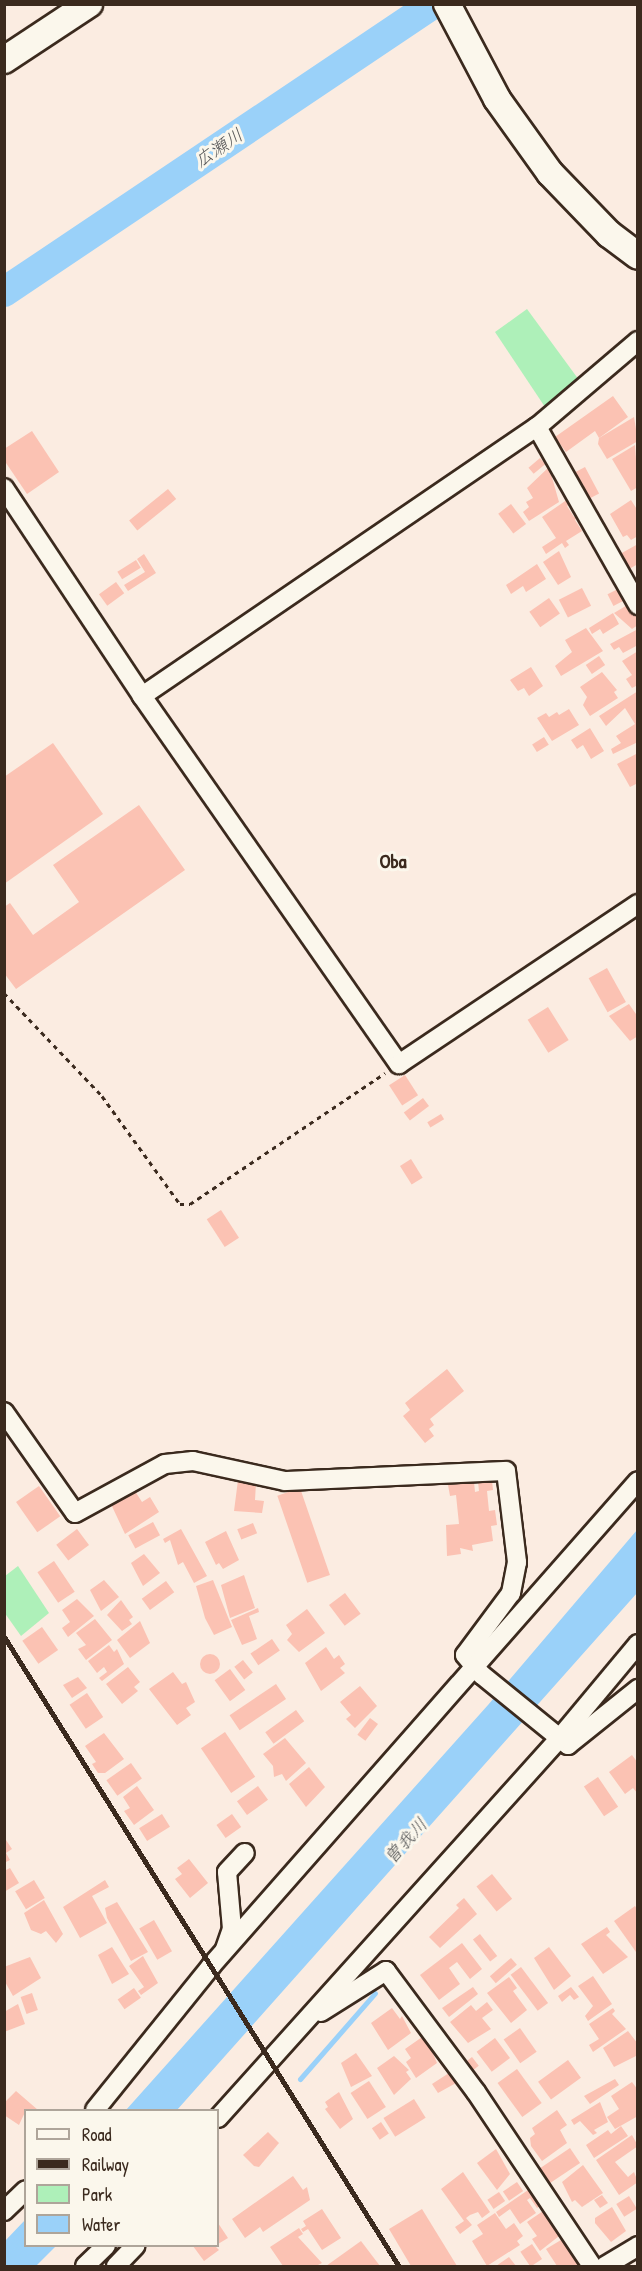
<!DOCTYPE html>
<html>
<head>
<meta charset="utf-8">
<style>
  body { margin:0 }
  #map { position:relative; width:642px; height:2271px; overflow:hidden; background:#fbece1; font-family:"Patrick Hand","Klee One",sans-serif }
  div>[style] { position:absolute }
  .green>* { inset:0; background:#aef0b9 }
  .water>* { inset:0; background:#9ad1f9 }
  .stream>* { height:5px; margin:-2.5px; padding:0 2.5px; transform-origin:2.5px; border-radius:2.5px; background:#9ad1f9 }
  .river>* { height:30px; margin:-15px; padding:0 15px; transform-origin:15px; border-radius:15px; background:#9ad1f9 }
  .building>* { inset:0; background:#fbc2b3; transform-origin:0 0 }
  .round { border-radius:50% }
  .path>* { height:3px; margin-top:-1.5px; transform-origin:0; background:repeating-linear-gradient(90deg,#3b2a1e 0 4.5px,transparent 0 9px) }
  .roads { filter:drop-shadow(2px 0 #3b2a1e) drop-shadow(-2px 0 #3b2a1e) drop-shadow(0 2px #3b2a1e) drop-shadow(0 -2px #3b2a1e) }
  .minor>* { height:18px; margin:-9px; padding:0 9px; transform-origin:9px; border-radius:9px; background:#fbf7ec }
  .secondary>* { height:26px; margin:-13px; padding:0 13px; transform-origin:13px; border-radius:13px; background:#fbf7ec }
  .rail>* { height:4.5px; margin:-2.25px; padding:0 2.25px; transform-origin:2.25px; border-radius:2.25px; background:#3b2a1e }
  span { translate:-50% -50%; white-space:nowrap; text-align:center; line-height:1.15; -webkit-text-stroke:6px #fbf7ec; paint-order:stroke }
  .water-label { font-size:18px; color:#535455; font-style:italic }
  .quarter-label { font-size:20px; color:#3b2a1e; font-weight:700 }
  .frame { position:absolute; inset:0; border:6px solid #3b2a1e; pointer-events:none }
  .legend { position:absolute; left:24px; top:2109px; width:195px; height:138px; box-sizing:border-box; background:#fbf7ec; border:2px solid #aea59a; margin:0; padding:8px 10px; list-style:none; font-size:18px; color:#3b2a1e }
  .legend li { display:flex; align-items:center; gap:12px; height:30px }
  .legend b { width:30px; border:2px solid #aea59a }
</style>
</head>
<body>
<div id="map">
  <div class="green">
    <i style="clip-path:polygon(527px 309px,579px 380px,547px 410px,495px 332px)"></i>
    <i style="clip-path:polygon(18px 1566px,49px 1613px,21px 1636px,4px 1612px,5px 1576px)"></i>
  </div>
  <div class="water">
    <i style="clip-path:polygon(637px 1530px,637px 1593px,177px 2110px,126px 2110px,488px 1705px)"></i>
    <i style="clip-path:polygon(25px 2220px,26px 2246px,56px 2246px,36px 2266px,5px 2266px,5px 2241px)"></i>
  </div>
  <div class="stream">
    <i style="left:300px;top:2079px;width:114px;rotate:-48.9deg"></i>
  </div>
  <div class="river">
    <i style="left:4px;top:292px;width:517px;rotate:-33.87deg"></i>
  </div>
  <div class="building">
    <i style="clip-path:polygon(613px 396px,628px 417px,599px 438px,595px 431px,566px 452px,555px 437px)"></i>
    <i style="clip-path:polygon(634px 417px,638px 441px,607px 459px,598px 444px,599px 438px)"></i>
    <i style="clip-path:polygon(32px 431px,59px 472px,27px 494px,4px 460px,4px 449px)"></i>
    <i style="clip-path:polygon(635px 445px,638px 487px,631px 491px,612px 459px)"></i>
    <i style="left:540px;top:458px;width:8px;height:15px;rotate:50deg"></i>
    <i style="clip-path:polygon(549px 467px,559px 502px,529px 521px,523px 512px,529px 507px,526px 502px,533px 498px,527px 488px)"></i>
    <i style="left:585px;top:467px;width:30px;height:14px;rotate:62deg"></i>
    <i style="left:168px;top:489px;width:13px;height:50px;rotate:51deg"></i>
    <i style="clip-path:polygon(571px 497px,574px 502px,567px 506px,574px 517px,579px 514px,575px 520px,582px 531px,566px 541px,569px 545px,565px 548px,562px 543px,546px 554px,542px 547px,556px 538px,542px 517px)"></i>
    <i style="clip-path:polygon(631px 500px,638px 511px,638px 536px,631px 540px,627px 535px,623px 537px,610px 514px)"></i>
    <i style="left:511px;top:504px;width:25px;height:16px;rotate:53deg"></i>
    <i style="clip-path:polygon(638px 544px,638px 564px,629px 569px,620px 554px)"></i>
    <i style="clip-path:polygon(559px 551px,571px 577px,558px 585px,543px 562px)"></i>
    <i style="clip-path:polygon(144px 554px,156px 573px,128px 591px,124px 585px,145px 572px,137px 559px)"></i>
    <i style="left:136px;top:560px;width:9px;height:22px;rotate:58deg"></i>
    <i style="clip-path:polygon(537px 564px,546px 579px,526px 592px,523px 586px,511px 594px,506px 585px)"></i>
    <i style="left:116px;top:582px;width:14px;height:21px;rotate:54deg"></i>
    <i style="left:582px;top:588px;width:20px;height:26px;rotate:63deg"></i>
    <i style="left:620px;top:588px;width:13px;height:14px;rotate:63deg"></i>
    <i style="left:549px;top:598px;width:19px;height:24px;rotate:55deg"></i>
    <i style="clip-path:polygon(629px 604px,638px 617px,638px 625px,632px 629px,614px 613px)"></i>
    <i style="clip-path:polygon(613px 613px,619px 624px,603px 634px,600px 629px,592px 634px,589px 628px)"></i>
    <i style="clip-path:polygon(586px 628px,603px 651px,561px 676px,555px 666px,572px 652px,565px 640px)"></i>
    <i style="clip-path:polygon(638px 629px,638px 645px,623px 653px,619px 647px,614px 650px,610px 644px)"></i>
    <i style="clip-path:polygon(638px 651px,638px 685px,632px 688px,626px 679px,632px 675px,622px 661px)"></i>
    <i style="left:599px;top:656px;width:11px;height:16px;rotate:56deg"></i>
    <i style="clip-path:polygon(531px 667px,543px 686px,529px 696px,524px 688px,518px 691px,510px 680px)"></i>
    <i style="clip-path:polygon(602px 672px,617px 690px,614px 692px,618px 698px,590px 716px,583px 705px,587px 697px,580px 687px)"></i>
    <i style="clip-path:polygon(638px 691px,638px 742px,613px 754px,611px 749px,621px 743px,616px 736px,635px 724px,625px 708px,606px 726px,599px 716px)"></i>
    <i style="clip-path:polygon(569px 709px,579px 725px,552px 741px,537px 718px,546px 713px,549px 717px,557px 712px,559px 715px)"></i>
    <i style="clip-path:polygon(590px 728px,604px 751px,591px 759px,583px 745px,577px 749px,571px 740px)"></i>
    <i style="left:544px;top:737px;width:9px;height:14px;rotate:58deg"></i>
    <i style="clip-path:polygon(53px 743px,103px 814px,4px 884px,4px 777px)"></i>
    <i style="clip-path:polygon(638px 753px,638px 783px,630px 787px,617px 764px)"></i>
    <i style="clip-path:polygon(139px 805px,185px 870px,16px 989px,4px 973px,4px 907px,10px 903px,33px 935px,79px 902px,53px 865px)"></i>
    <i style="left:607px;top:968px;width:39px;height:21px;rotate:61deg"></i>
    <i style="clip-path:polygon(629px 1004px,638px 1017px,638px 1036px,630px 1041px,609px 1016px)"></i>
    <i style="left:548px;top:1007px;width:39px;height:24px;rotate:58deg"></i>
    <i style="left:405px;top:1075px;width:24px;height:19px;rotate:57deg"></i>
    <i style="left:423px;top:1098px;width:10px;height:24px;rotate:53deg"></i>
    <i style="left:441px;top:1114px;width:6px;height:16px;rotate:59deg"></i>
    <i style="left:411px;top:1159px;width:22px;height:13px;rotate:58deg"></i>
    <i style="left:221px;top:1210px;width:33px;height:17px;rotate:57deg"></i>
    <i style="clip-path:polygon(447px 1369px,464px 1391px,430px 1419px,434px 1425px,429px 1429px,434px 1436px,425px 1443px,403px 1416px,410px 1410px,405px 1403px)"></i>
    <i style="clip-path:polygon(238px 1480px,256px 1483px,255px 1500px,264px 1501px,262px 1513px,234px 1511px)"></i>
    <i style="clip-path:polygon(492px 1481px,493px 1490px,487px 1491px,489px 1511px,495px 1510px,497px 1525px,491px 1526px,493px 1541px,472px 1545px,473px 1551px,460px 1548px,461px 1554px,447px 1556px,446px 1525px,459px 1524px,456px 1495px,450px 1496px,448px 1485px,474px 1482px,475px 1492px,479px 1491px,478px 1482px)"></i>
    <i style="left:39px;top:1486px;width:37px;height:28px;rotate:55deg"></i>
    <i style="clip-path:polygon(133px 1488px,142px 1502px,150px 1497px,159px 1512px,125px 1534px,110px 1502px)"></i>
    <i style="left:300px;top:1488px;width:92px;height:24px;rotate:71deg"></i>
    <i style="left:153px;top:1522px;width:15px;height:28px;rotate:62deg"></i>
    <i style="left:253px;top:1523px;width:11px;height:17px;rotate:68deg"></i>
    <i style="left:77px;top:1529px;width:20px;height:26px;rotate:53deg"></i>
    <i style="clip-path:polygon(181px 1529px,207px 1576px,194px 1583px,183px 1562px,178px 1565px,170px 1540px,165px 1543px,163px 1539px)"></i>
    <i style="clip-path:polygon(226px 1531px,239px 1560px,223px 1569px,219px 1563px,216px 1565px,205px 1542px)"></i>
    <i style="clip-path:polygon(144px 1554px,160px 1573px,143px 1586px,131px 1563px)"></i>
    <i style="left:54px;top:1561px;width:37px;height:20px;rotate:56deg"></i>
    <i style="clip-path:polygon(244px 1575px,255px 1608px,230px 1618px,221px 1585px)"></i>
    <i style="clip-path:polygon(104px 1580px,119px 1597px,101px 1611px,90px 1590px)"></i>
    <i style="clip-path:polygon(213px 1580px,232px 1627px,214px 1635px,205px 1618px,196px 1586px)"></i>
    <i style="left:166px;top:1581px;width:14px;height:30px;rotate:54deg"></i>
    <i style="left:345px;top:1593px;width:26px;height:20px;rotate:53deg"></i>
    <i style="clip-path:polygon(77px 1599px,94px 1616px,68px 1637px,62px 1628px,70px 1622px,62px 1610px)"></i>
    <i style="clip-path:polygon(121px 1600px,133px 1617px,129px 1620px,132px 1624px,122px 1631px,107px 1615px)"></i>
    <i style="clip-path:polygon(258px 1608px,259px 1612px,249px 1616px,257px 1639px,242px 1645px,231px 1620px)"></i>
    <i style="clip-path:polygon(307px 1609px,325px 1633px,299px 1652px,287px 1640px,292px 1634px,286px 1625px)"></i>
    <i style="clip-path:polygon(95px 1619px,112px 1640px,86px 1660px,78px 1649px,86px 1645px,76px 1633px)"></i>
    <i style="clip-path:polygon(140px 1621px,150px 1643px,130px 1658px,117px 1640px)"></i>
    <i style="left:42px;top:1627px;width:28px;height:24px;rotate:55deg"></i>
    <i style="left:272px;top:1639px;width:14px;height:26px;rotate:56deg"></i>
    <i style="clip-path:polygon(109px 1645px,114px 1652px,117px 1649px,124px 1664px,102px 1681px,99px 1678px,107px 1672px,104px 1667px,97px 1673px,88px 1661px)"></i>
    <i style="clip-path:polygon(326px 1647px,334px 1659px,339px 1655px,345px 1664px,340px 1668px,345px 1673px,321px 1691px,305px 1663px)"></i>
    <i class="round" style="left:200px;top:1654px;width:20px;height:20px"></i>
    <i style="left:243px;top:1660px;width:16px;height:11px;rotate:52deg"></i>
    <i style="clip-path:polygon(128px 1667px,140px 1682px,134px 1687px,138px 1691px,122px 1704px,106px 1684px)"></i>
    <i style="left:230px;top:1669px;width:26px;height:19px;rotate:54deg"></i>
    <i style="clip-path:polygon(173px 1672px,182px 1684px,186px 1682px,195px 1702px,186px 1708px,191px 1715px,177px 1725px,149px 1689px)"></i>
    <i style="clip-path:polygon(78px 1677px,87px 1688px,72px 1698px,63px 1685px)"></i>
    <i style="left:276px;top:1684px;width:18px;height:56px;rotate:56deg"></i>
    <i style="clip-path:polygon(360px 1686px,377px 1706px,355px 1728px,346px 1719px,351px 1715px,340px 1702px)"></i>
    <i style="left:87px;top:1693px;width:29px;height:21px;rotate:56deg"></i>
    <i style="left:296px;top:1710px;width:14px;height:38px;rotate:54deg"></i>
    <i style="left:370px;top:1718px;width:10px;height:21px;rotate:37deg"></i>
    <i style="left:225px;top:1732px;width:54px;height:29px;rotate:56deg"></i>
    <i style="clip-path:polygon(104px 1733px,124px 1759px,105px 1773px,98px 1773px,92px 1764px,96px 1762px,85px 1746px)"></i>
    <i style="clip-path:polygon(285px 1738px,306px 1763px,286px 1781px,282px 1774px,274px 1777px,273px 1766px,263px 1754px)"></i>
    <i style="clip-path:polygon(632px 1755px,638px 1763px,638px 1794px,633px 1788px,625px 1794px,609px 1772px)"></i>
    <i style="left:131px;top:1763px;width:19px;height:30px;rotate:55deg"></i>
    <i style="clip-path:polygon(309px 1767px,325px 1787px,306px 1807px,289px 1784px)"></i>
    <i style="left:598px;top:1777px;width:36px;height:17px;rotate:56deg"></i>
    <i style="clip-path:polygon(137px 1786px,154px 1810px,134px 1825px,124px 1811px,130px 1808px,123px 1797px)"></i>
    <i style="left:258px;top:1786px;width:17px;height:26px;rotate:54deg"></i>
    <i style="left:162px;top:1814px;width:15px;height:27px;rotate:58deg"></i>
    <i style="left:232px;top:1814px;width:16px;height:19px;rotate:55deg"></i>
    <i style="clip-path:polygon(6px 1840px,12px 1849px,6px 1853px,10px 1860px,4px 1863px)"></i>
    <i style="clip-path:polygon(189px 1859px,208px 1883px,190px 1898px,175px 1879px,182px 1874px,177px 1868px)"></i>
    <i style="clip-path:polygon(10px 1868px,19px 1883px,4px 1892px,4px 1871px)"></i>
    <i style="left:492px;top:1874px;width:32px;height:20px;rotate:51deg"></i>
    <i style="left:34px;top:1880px;width:21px;height:22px;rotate:59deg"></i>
    <i style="clip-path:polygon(105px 1880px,109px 1887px,92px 1896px,107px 1923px,80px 1938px,63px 1907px)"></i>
    <i style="clip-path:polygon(464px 1898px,477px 1914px,440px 1948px,429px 1937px,459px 1908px,456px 1905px)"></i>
    <i style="clip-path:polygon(44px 1900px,63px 1934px,56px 1943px,46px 1931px,41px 1934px,31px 1930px,24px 1913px)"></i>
    <i style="clip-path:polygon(117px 1902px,148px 1952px,131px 1961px,107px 1918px,105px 1908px)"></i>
    <i style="clip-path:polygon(635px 1906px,638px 1911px,636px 1952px,614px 1921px)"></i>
    <i style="left:154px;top:1920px;width:36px;height:17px;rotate:60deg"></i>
    <i style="clip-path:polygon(607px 1927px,610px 1932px,606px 1935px,628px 1957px,603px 1974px,581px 1944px)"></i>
    <i style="left:480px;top:1934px;width:28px;height:9px;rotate:52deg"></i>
    <i style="clip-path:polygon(462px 1943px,482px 1969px,470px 1979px,457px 1962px,449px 1968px,460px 1984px,439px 2000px,420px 1975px)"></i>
    <i style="clip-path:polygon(112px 1947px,129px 1974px,112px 1984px,98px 1955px)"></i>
    <i style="clip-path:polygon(549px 1947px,571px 1976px,554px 1990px,534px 1958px)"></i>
    <i style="clip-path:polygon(143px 1956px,158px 1983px,141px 1995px,138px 1991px,144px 1987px,129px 1966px)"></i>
    <i style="clip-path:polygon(30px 1957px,41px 1978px,13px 1996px,4px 1980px,4px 1967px)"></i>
    <i style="left:511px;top:1958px;width:9px;height:28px;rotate:49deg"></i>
    <i style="left:521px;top:1967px;width:45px;height:13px;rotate:53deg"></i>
    <i style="clip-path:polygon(593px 1976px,612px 2004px,588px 2021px,585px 2016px,593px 2006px,578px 1986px)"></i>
    <i style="clip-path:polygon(509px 1977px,517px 1988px,513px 1991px,527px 2010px,511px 2023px,487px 1993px)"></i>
    <i style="clip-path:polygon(473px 1987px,478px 1994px,449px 2017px,442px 2008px)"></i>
    <i style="clip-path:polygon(571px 1987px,579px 1997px,574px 2000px,570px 1995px,562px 2002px,558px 1996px)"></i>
    <i style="left:134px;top:1988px;width:12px;height:20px;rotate:55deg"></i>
    <i style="left:32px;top:1993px;width:18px;height:12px;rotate:71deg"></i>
    <i style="clip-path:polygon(487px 2002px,493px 2010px,482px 2018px,491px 2029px,468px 2043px,450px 2022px,471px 2005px,476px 2011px)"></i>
    <i style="clip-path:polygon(18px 2004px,25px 2024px,4px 2032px,4px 2012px)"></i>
    <i style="clip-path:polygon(392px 2008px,400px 2019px,402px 2016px,411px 2033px,388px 2050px,371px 2023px)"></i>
    <i style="clip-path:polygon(613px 2008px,615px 2011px,612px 2014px,626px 2029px,593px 2052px,589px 2045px,599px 2039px,589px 2024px)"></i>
    <i style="left:520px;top:2028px;width:29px;height:20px;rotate:55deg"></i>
    <i style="clip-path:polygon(628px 2031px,638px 2044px,638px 2055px,614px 2067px,603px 2048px)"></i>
    <i style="clip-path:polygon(425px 2035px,437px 2063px,416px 2078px,406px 2062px,411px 2058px,405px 2049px)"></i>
    <i style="left:495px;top:2038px;width:25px;height:23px;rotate:53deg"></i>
    <i style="clip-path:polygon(356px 2053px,372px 2076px,351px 2087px,341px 2063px)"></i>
    <i style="clip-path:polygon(394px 2056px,409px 2070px,406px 2072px,411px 2079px,394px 2095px,377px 2068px)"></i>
    <i style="left:472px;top:2057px;width:11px;height:11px;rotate:52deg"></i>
    <i style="left:568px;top:2060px;width:22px;height:37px;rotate:54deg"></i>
    <i style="left:517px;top:2069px;width:42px;height:24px;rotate:54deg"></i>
    <i style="clip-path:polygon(449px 2073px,456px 2083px,438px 2093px,432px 2084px)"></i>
    <i style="clip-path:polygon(615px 2079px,619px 2085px,590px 2104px,584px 2096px)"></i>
    <i style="left:369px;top:2081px;width:31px;height:22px;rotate:57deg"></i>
    <i style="clip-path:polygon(632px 2082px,638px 2090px,638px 2116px,615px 2129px,607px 2117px,619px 2109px,611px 2096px)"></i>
    <i style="clip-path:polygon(16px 2091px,38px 2110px,26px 2110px,19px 2125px,4px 2115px,4px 2103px)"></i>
    <i style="clip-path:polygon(339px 2092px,353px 2119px,340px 2129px,325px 2109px,328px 2107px,325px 2102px)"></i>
    <i style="left:414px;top:2099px;width:22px;height:36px;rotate:58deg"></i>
    <i style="clip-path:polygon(600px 2102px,608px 2122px,594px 2130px,597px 2133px,593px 2135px,580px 2121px,574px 2125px,571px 2120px)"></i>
    <i style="clip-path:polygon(557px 2110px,567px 2125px,560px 2130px,567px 2143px,542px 2161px,531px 2146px,530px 2138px,535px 2134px,532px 2128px)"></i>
    <i style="left:381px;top:2122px;width:14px;height:11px;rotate:56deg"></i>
    <i style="clip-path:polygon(621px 2126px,628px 2136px,594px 2158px,586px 2145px,608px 2130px,611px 2134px)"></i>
    <i style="clip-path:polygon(268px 2132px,279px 2143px,259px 2167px,254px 2166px,243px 2155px)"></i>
    <i style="clip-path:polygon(632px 2135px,638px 2146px,615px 2162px,628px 2177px,634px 2172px,638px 2182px,619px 2195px,596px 2160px)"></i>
    <i style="left:570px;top:2148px;width:18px;height:37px;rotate:56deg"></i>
    <i style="clip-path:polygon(496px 2149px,510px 2174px,497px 2190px,477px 2163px)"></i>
    <i style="clip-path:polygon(583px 2165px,603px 2193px,582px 2207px,575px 2200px,572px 2202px,562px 2182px)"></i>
    <i style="clip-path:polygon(463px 2172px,490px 2212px,482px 2218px,478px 2212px,470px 2215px,466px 2218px,472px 2225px,460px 2234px,455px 2227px,464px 2221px,441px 2189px)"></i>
    <i style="clip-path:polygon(293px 2176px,303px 2190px,307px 2187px,310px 2200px,263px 2232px,260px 2227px,245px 2238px,232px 2219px)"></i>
    <i style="left:517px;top:2182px;width:11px;height:17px;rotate:56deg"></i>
    <i style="clip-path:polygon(534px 2186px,545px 2202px,537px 2208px,530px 2198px,527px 2200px,536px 2213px,520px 2224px,510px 2209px,499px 2217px,496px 2212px)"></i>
    <i style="left:499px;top:2192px;width:11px;height:14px;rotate:56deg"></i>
    <i style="clip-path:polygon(602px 2195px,608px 2203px,600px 2208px,594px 2200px)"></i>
    <i style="left:629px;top:2196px;width:15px;height:15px;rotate:58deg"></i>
    <i style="clip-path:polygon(612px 2207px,626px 2231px,611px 2242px,595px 2223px,595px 2218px)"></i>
    <i style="clip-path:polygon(322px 2209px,341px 2238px,322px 2250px,308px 2229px,303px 2232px,301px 2229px,306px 2226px,303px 2221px)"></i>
    <i style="clip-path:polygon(422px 2209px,457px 2266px,411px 2266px,389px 2229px)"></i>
    <i style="clip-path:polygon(546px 2209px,563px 2233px,540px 2251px,532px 2239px,537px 2236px,527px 2222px)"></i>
    <i style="clip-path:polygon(495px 2213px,506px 2229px,514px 2223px,523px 2236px,517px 2241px,520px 2245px,487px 2266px,472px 2241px,483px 2234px,477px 2225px)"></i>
    <i style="clip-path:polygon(218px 2223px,228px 2238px,218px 2244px)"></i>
    <i style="clip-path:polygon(299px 2228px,303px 2234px,298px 2237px,322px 2263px,316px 2266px,283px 2266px,270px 2247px)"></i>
    <i style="clip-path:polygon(566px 2237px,581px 2263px,578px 2266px,557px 2266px,546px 2249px)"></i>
    <i style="clip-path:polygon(361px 2241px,380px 2266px,326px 2266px)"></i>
    <i style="left:532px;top:2244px;width:18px;height:14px;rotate:56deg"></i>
    <i style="clip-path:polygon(193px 2246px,215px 2246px,219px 2250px,204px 2261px)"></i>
    <i style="clip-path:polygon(509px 2257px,516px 2266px,496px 2266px)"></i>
  </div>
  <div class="path">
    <i style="left:4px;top:993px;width:142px;rotate:46.4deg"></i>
    <i style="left:102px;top:1096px;width:133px;rotate:54.2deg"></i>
    <i style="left:180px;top:1204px;width:10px"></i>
    <i style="left:190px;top:1204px;width:235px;rotate:-33.9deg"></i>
  </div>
  <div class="roads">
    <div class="minor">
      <i style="left:537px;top:427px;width:205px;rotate:60.4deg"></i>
      <i style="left:4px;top:488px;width:250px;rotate:56.4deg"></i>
      <i style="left:142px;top:696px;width:449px;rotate:55.1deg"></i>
      <i style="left:399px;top:1064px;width:288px;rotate:-33.8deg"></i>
      <i style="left:142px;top:696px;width:478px;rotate:-34.3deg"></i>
      <i style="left:537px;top:427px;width:133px;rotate:-40.4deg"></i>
      <i style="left:4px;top:1412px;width:123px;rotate:54.9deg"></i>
      <i style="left:75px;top:1513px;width:102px;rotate:-28.6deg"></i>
      <i style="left:165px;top:1464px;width:28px;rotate:-6deg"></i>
      <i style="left:193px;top:1461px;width:94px;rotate:12.3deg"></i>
      <i style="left:285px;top:1481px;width:221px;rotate:-2.6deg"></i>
      <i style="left:506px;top:1471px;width:92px;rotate:83.1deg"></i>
      <i style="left:517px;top:1562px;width:32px;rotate:101deg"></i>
      <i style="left:511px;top:1593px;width:77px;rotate:126.6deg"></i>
      <i style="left:465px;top:1655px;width:26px;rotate:50deg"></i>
      <i style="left:482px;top:1675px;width:111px;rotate:39.1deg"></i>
      <i style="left:568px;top:1745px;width:90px;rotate:-38.7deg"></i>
      <i style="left:225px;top:1949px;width:21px;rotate:-71deg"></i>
      <i style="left:232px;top:1929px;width:57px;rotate:-95deg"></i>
      <i style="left:227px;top:1872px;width:26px;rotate:-47deg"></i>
      <i style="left:321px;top:2012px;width:77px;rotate:-32.2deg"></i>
      <i style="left:386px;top:1971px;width:151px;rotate:53.4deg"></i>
      <i style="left:476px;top:2092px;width:209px;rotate:56.3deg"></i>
      <i style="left:95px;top:2110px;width:185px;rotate:-51.1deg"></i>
      <i style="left:211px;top:1966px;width:646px;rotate:-48.64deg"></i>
      <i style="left:218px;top:2118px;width:508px;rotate:-48.03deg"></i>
      <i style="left:558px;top:1740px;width:125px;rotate:-50.2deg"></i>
      <i style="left:4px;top:2211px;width:30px;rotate:-44deg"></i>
      <i style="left:85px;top:2266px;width:29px;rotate:-44deg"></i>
      <i style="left:116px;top:2266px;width:28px;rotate:-46deg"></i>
      <i style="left:605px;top:2266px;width:39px;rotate:-31deg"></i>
    </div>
    <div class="secondary">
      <i style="left:447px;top:4px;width:107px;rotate:62.2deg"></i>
      <i style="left:497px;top:99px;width:91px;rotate:54.4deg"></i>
      <i style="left:550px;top:173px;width:85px;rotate:46deg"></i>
      <i style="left:609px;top:234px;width:36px;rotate:37deg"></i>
      <i style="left:4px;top:60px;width:102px;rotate:-33.4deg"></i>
    </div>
  </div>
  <div class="rail">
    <i style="left:4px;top:1636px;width:744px;rotate:57.91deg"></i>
  </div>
  <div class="water-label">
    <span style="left:219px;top:148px;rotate:-34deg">広瀬川</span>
    <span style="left:406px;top:1841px;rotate:-48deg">曽我川</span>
  </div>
  <div class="quarter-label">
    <span style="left:393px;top:860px">Oba</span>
  </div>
  <div class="frame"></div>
  <ul class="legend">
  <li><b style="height:8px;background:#fbf7ec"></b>Road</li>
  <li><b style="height:8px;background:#3b2a1e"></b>Railway</li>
  <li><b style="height:16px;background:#aef0b9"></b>Park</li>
  <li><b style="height:16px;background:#9ad1f9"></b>Water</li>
  </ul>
</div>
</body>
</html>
